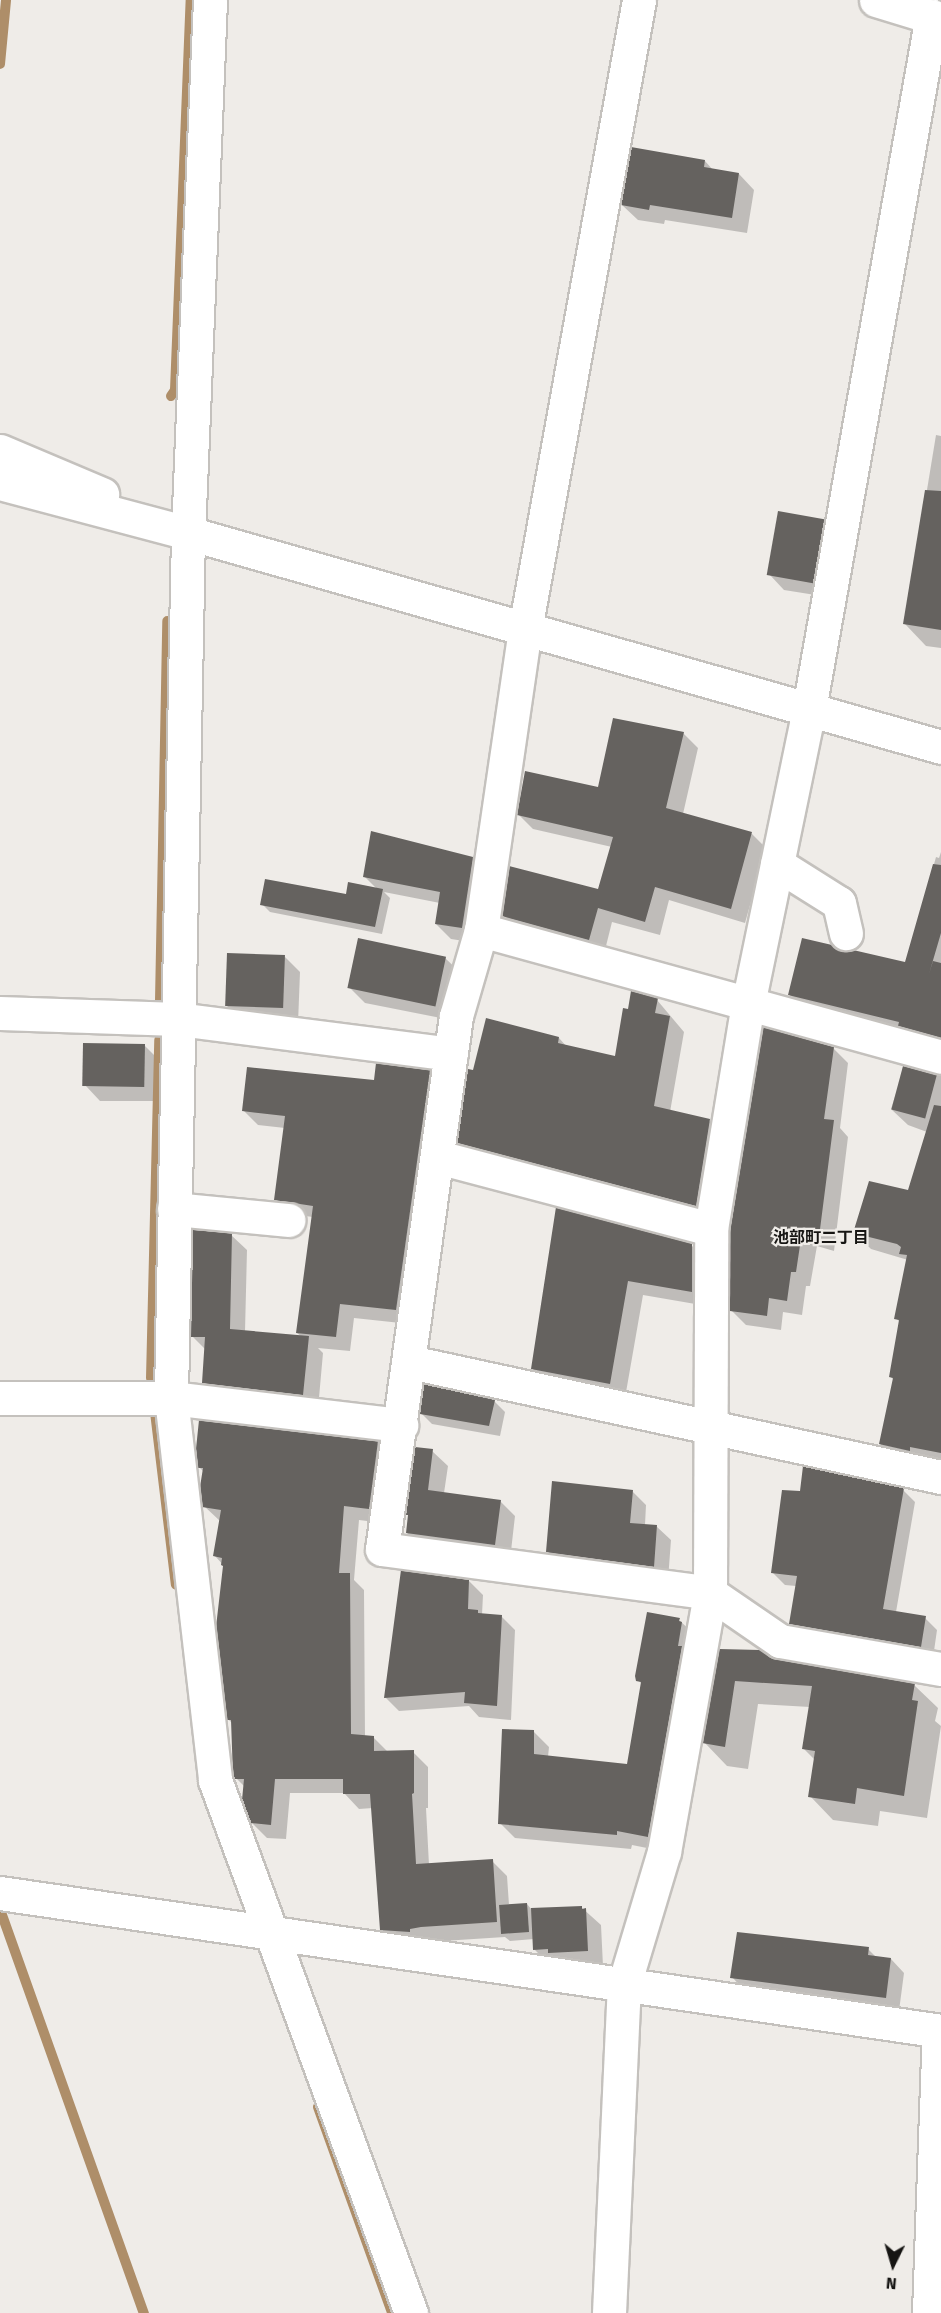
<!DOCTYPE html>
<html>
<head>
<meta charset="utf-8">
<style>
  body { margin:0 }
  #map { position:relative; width:941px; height:2313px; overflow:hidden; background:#efece8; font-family:"Fira Sans","Noto Sans JP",sans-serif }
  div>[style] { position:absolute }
  .shadow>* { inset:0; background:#0003 }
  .stream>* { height:10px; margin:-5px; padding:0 5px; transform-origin:5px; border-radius:5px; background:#ae8e69 }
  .building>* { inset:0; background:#65625f; transform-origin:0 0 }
  .roads { filter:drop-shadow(2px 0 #c4c1bd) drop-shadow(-2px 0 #c4c1bd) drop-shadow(0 2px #c4c1bd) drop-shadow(0 -2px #c4c1bd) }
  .minor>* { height:33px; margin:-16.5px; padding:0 16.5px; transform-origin:16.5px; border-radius:16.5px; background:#fff }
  span { translate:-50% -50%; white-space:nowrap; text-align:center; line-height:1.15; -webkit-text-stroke:4.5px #efece8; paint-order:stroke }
  .neighbourhood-label { font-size:16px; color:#161513; font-weight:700 }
  .north { position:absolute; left:863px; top:2235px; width:60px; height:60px; -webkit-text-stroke:4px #efece8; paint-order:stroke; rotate:185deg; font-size:16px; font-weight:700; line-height:24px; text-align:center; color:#161513 }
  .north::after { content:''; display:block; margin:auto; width:21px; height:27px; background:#161513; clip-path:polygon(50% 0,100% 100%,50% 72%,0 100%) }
</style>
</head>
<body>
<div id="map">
  <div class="shadow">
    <i style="clip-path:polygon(705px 161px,713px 170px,739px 174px,754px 190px,747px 233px,665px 220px,664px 224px,638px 220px,622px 205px)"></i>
    <i style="clip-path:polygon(936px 435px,941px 436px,941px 648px,926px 646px,905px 624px)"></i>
    <i style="clip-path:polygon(823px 521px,838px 536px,828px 597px,784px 590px,769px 574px)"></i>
    <i style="clip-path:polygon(683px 733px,698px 748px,683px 814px,752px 834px,766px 848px,745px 923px,669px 900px,660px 935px,612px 922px,604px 954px,518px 931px,504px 916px,599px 891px,612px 847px,533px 829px,518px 814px,599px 789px)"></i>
    <i style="clip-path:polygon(941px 852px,941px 1049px,807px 1011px,790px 995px,841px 953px,906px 964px,936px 857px,939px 858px)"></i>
    <i style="clip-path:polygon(472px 858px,487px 873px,477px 943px,451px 939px,436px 924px,440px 903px,384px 892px,390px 898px,382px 934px,270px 912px,262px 904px,347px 896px,377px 889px,364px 876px)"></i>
    <i style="clip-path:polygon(285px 957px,300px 972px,298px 1024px,242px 1021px,227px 1006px)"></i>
    <i style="clip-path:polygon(445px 958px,461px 973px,451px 1020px,365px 1003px,349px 987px)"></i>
    <i style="clip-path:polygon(657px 1000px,684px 1032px,670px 1112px,709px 1121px,724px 1136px,711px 1220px,474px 1157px,459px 1142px,474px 1072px,559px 1038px,567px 1047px,616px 1058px,629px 1011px)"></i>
    <i style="clip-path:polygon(145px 1046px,160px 1061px,160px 1101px,100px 1101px,85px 1085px)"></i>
    <i style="clip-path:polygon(833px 1048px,848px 1063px,840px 1128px,848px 1137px,834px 1251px,817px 1246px,810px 1286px,806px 1286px,802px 1315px,783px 1312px,781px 1330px,746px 1325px,731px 1310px)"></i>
    <i style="clip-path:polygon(904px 1068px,941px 1076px,941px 1466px,897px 1460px,880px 1444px,894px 1380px,891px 1377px,900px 1322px,896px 1318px,908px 1260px,871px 1249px,855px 1233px,909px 1192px,927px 1132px,908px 1125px,891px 1109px)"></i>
    <i style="clip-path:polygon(429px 1072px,443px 1086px,410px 1324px,354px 1318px,350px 1351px,318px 1348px,323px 1353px,318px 1409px,219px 1398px,204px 1382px,206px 1350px,192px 1336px,231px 1235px,247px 1250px,245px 1332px,302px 1337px,297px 1333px,313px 1217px,290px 1214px,276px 1199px,285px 1128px,258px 1125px,244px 1111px)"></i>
    <i style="clip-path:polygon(557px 1209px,691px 1245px,707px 1260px,707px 1306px,643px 1295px,625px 1398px,548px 1384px,533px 1369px)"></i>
    <i style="clip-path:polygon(494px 1401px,505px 1412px,500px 1436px,432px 1424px,421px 1413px)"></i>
    <i style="clip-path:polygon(377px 1443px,392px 1458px,383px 1523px,359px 1520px,354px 1580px,364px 1590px,365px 1737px,373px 1737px,388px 1752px,413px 1752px,428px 1767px,428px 1808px,426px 1808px,429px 1865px,492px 1861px,507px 1876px,509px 1905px,527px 1904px,532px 1910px,581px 1907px,601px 1925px,603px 1966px,550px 1965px,535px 1950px,534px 1939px,510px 1941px,505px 1937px,396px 1944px,381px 1929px,373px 1808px,359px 1809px,344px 1793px,290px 1793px,286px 1839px,267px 1838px,252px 1823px,245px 1787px,236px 1778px,233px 1724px,228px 1719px,225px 1567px,215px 1556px,220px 1521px,204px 1506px,204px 1472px,199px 1467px)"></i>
    <i style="clip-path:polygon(432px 1451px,448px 1466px,444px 1493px,500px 1501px,515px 1516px,510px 1560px,423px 1548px,407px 1533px)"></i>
    <i style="clip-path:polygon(903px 1490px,915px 1502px,896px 1612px,925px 1618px,937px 1630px,933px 1658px,803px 1635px,791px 1623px,796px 1586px,785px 1585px,773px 1573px,802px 1493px)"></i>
    <i style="clip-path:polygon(632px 1491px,646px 1505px,645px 1525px,656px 1526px,671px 1540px,668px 1580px,562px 1566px,548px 1552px)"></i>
    <i style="clip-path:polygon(469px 1581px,483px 1595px,482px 1615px,501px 1616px,515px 1630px,511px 1720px,479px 1717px,469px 1706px,399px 1711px,385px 1697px)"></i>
    <i style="clip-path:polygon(679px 1620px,694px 1634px,662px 1851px,632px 1845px,631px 1849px,515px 1838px,500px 1823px,534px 1732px,549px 1747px,548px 1757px,628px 1766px,642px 1684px,638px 1680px)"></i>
    <i style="clip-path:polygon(720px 1651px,914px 1685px,938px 1708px,935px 1721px,941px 1726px,927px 1818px,880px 1811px,878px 1826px,833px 1820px,810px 1796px,815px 1760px,804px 1749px,810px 1707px,758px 1704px,748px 1769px,727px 1766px,704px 1742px)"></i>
    <i style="clip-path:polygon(868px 1949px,877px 1958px,891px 1959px,904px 1973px,899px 2011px,745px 1991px,732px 1977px)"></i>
  </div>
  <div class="stream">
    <i style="left:0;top:64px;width:64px;rotate:-84.6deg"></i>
    <i style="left:171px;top:396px;width:7px;rotate:-56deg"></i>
    <i style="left:175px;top:390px;width:390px;rotate:-87.7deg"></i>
    <i style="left:160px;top:1001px;width:380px;rotate:-88.9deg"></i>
    <i style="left:151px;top:1378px;width:338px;rotate:-88.6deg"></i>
    <i style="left:154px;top:1404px;width:182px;rotate:83.1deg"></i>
    <i style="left:2px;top:1915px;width:423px;rotate:70.4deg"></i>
    <i style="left:318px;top:2107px;width:219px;rotate:70.2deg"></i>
  </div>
  <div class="building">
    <i style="clip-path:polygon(631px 147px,705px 160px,704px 167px,739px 173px,732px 218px,650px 205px,649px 210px,621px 205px)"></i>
    <i style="clip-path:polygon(925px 490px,941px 491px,941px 630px,903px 624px)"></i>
    <i style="left:778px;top:511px;width:47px;height:65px;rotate:10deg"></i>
    <i style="clip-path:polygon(613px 718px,684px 732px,666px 808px,752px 832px,731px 909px,655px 887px,645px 922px,598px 908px,589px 940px,502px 916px,509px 866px,598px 889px,613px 837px,517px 815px,525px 771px,598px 787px)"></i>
    <i style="clip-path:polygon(371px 831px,473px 857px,462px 928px,435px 924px,440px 892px,363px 877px)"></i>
    <i style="clip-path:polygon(933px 864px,941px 865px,941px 933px,929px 974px,933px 961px,941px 963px,941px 1038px,898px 1026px,899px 1022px,788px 995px,802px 938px,832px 945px,841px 951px,853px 950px,905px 962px)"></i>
    <i style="clip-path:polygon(265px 879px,346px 894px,348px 882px,383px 889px,375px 927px,260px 905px)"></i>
    <i style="left:358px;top:938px;width:90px;height:51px;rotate:12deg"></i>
    <i style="left:227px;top:953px;width:58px;height:53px;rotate:2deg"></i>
    <i style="clip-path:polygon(631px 991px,658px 998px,655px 1013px,670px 1016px,654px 1106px,710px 1119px,696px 1206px,457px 1143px,468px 1069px,473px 1070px,486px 1018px,559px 1037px,558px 1043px,615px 1056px,623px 1008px,628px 1009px)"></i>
    <i style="clip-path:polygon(763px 1027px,834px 1047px,824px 1119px,834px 1120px,819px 1237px,802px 1232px,796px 1272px,791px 1272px,787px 1301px,769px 1298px,767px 1316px,730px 1311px,730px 1231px)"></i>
    <i style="left:83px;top:1043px;width:62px;height:43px;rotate:1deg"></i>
    <i style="clip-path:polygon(376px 1063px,430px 1070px,396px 1310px,340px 1304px,336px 1337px,296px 1333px,313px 1206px,274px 1200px,285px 1116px,242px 1111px,247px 1067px,374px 1080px)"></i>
    <i style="left:903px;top:1066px;width:35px;height:45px;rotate:15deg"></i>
    <i style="clip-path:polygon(934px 1105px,941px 1106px,941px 1453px,910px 1447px,910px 1451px,879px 1444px,893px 1378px,889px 1377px,899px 1320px,894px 1319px,907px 1255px,899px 1254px,901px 1247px,897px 1244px,853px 1233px,869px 1181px,908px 1190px)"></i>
    <i style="clip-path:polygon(556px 1207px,692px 1243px,692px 1292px,628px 1281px,610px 1384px,531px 1369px)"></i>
    <i style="clip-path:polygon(193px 1230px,232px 1233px,230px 1329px,309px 1336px,303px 1395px,202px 1383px,205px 1337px,191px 1337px)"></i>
    <i style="clip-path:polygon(424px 1384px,495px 1400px,489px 1426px,420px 1414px)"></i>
    <i style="clip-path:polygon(199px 1420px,378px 1441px,369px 1509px,344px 1506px,339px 1573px,350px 1573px,351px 1734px,374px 1736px,374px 1751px,414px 1750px,414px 1793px,412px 1794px,416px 1864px,493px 1859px,497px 1922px,421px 1927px,410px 1929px,410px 1932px,380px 1930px,370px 1794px,343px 1794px,343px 1779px,275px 1779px,271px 1825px,251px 1823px,242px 1800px,244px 1779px,235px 1779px,233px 1776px,231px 1720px,227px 1720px,216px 1627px,223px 1566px,221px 1565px,222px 1558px,213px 1556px,221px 1510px,202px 1507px,200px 1487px,203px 1468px,198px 1468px,196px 1449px)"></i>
    <i style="clip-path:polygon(415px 1447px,433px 1449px,428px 1490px,501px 1500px,495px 1545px,406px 1533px,408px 1515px,406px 1515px)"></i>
    <i style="clip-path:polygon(803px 1466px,904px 1488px,883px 1609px,926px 1616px,921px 1647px,789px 1624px,797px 1576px,771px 1573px,782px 1490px,800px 1491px)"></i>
    <i style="clip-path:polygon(552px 1481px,633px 1490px,630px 1523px,657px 1525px,654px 1567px,546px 1552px)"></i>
    <i style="clip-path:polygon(401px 1570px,469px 1580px,468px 1609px,478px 1610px,478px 1613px,502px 1615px,497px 1706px,464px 1703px,465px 1692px,384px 1698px)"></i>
    <i style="clip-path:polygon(647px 1612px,680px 1618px,679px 1621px,682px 1622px,678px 1646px,682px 1646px,648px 1837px,617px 1831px,617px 1835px,498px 1824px,502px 1729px,534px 1730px,534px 1754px,627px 1764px,641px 1682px,636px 1681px,635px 1676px)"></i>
    <i style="clip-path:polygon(719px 1649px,760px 1650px,777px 1659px,915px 1683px,912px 1700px,918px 1701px,904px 1796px,857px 1788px,855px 1804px,808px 1797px,815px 1751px,802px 1749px,812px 1686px,735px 1681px,725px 1747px,702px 1743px)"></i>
    <i style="left:527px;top:1903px;width:29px;height:28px;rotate:86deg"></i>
    <i style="clip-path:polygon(582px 1906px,582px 1909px,586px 1908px,588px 1951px,548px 1953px,548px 1949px,533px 1950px,531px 1908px)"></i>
    <i style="clip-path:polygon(737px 1932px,869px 1947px,868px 1955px,891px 1958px,886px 1998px,730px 1978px)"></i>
  </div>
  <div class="roads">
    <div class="minor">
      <i style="left:210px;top:0;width:533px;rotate:92.36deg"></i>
      <i style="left:188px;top:533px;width:865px;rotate:91.13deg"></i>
      <i style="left:171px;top:1398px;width:385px;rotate:83.4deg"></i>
      <i style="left:215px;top:1780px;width:568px;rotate:69.81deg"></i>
      <i style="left:639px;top:0;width:639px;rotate:100.27deg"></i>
      <i style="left:525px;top:629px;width:304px;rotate:98.3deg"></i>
      <i style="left:481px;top:930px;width:90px;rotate:106.2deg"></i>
      <i style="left:456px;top:1016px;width:538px;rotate:97.9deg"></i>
      <i style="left:382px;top:1549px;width:331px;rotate:7.6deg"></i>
      <i style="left:710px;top:1593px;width:85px;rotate:34.4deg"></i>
      <i style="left:780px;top:1641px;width:163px;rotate:9.9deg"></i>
      <i style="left:876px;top:0;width:68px;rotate:17.1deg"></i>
      <i style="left:0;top:451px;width:111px;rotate:22.9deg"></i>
      <i style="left:0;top:483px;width:195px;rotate:14.9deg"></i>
      <i style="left:188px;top:533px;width:783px;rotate:15.86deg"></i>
      <i style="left:777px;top:864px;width:73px;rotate:32.2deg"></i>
      <i style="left:839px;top:903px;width:31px;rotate:77deg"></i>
      <i style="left:481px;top:930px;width:477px;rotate:15.4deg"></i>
      <i style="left:0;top:1013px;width:178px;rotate:1.9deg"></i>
      <i style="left:178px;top:1019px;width:275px;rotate:7.3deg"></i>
      <i style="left:438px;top:1157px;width:282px;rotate:14.8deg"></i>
      <i style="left:174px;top:1209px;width:115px;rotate:5.5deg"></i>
      <i style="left:410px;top:1362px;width:543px;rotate:12.22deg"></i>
      <i style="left:0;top:1398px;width:171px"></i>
      <i style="left:171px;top:1398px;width:232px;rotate:6.7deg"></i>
      <i style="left:0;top:1893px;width:951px;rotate:8.34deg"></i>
      <i style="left:609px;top:2313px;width:328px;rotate:-87.4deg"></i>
      <i style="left:624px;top:1985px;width:139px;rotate:-73.3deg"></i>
      <i style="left:664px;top:1852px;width:263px;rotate:-79.9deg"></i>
      <i style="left:710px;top:1593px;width:364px;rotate:-89.8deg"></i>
      <i style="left:711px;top:1229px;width:228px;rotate:-80.7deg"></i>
      <i style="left:748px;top:1004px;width:301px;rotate:-78.3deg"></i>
      <i style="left:809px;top:709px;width:704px;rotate:-79.94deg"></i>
      <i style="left:929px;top:2313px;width:282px;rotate:-88deg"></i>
    </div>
  </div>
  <div class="neighbourhood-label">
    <span style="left:821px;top:1238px">池部町二丁目</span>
  </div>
  <div class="north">N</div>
</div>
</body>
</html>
